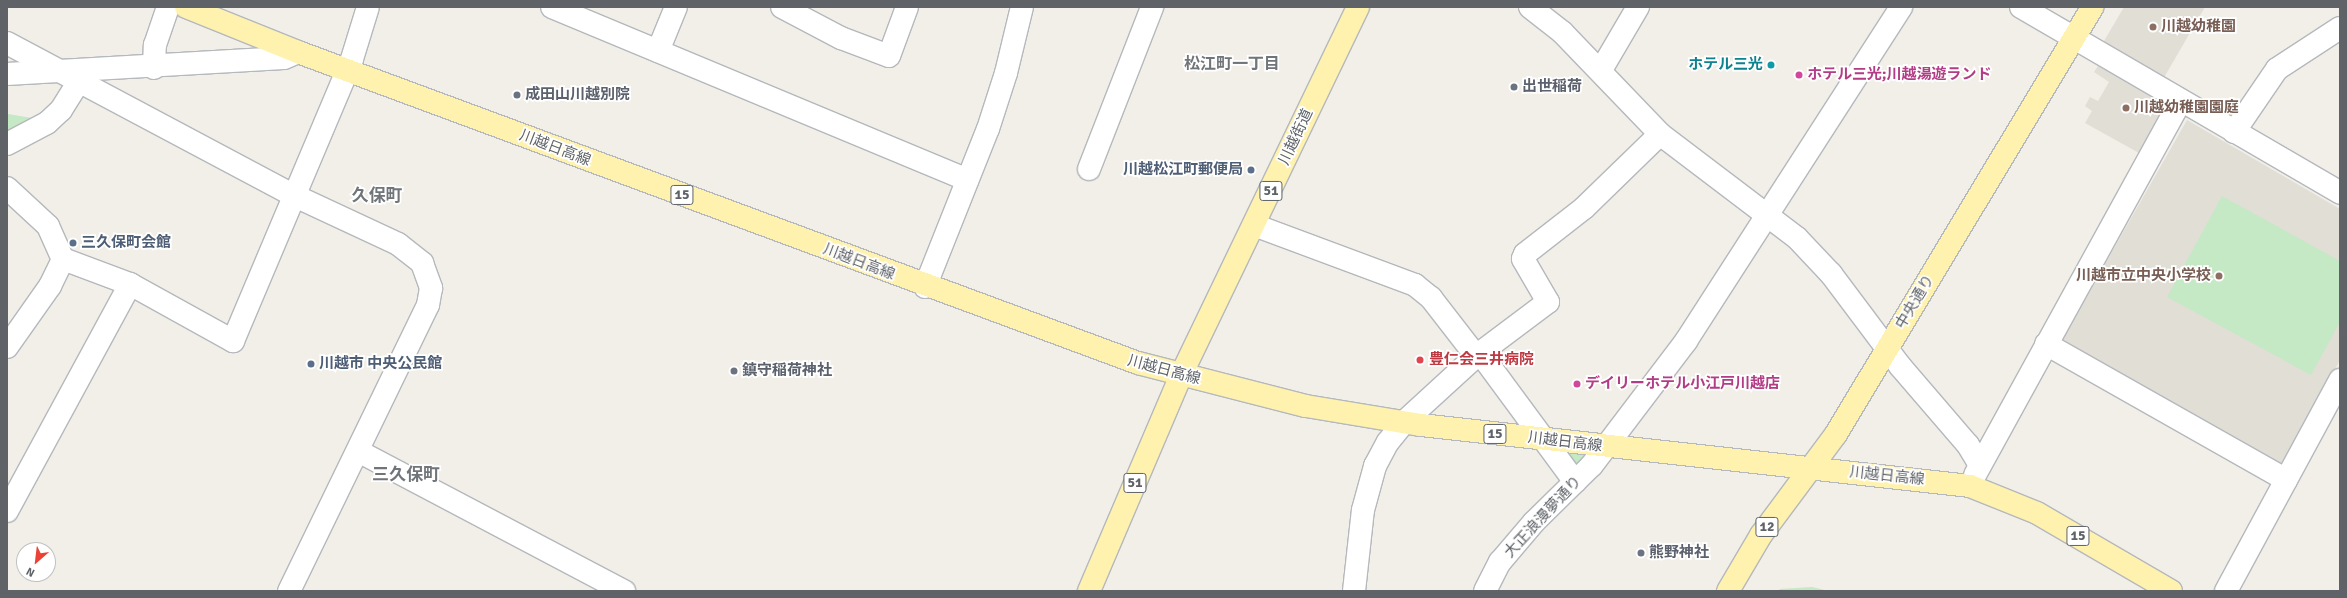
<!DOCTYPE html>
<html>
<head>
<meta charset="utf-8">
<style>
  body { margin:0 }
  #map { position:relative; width:2347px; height:598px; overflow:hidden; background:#f1efe8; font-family:Signika,"Noto Sans JP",sans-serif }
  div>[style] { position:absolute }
  .education>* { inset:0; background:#e1ded6 }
  .green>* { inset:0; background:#c5e8c5 }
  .roads { filter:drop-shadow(1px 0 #b5b8bc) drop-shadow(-1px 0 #b5b8bc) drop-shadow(0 1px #b5b8bc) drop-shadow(0 -1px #b5b8bc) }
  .minor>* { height:22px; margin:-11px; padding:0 11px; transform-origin:11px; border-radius:11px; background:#fff }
  .major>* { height:22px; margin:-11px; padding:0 11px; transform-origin:11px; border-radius:11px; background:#fff2af }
  .dots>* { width:11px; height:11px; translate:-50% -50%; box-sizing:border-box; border:2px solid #fff; border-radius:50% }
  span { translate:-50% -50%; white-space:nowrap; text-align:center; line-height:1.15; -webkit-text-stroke:3.5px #fff; paint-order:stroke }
  .shield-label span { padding:1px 3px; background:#fff; border:1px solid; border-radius:3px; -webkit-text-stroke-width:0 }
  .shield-label { font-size:14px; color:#5f6368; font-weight:700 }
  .education-label { font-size:15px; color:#785e54; font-weight:700 }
  .left { translate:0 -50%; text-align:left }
  .right { translate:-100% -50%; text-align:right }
  .culture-label { font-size:15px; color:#0d838f; font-weight:700 }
  .hotel-label { font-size:15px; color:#b23c85; font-weight:700 }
  .worship-label { font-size:15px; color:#5b616d; font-weight:700 }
  .street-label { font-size:15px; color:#5f6368 }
  .service-label { font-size:15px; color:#4e5e75; font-weight:700 }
  .health-label { font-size:15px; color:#be3a42; font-weight:700 }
  .neighbourhood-label { font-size:16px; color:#70757a; font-weight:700 }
  .quarter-label { font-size:17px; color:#70757a; font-weight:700 }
  .frame { position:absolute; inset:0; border:8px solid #5f6368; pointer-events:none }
  .north { position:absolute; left:16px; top:542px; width:40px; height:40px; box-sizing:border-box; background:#fff; border:1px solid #bfc1c3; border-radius:50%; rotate:208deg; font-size:11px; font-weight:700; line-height:16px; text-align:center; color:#5f6368 }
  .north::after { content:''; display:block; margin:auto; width:14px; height:18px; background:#ea4335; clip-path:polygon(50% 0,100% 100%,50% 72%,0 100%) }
</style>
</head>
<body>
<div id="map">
  <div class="education">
    <i style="clip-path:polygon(2124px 7px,2205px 7px,2162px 81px,2101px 46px)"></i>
    <i style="clip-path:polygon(2102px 60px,2167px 101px,2139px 153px,2085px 123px,2092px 111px,2085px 106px,2090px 97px,2098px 101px,2109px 82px,2094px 72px)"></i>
    <i style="clip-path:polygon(2187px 120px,2340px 209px,2340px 360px,2281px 469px,2060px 343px)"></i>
  </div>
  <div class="green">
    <i style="clip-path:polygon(7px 108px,8px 114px,32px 118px,7px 134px)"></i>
    <i style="clip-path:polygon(2222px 196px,2340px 261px,2340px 322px,2311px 375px,2167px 297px)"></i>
    <i style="clip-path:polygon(1564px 452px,1587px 455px,1573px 470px)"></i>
    <i style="clip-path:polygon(1812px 587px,1829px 591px,1778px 591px,1780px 589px)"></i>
  </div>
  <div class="roads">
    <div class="minor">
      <i style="left:552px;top:7px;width:450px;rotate:22.6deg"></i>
      <i style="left:782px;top:7px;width:67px;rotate:27.7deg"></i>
      <i style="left:841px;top:38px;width:51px;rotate:20.6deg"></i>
      <i style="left:889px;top:56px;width:52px;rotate:-69.8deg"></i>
      <i style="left:1530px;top:7px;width:41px;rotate:38deg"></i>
      <i style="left:1562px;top:32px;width:141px;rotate:46.1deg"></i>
      <i style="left:1660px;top:134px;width:172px;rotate:37.2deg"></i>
      <i style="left:1797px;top:238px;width:50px;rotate:46.6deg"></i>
      <i style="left:1831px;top:274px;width:115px;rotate:53.1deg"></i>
      <i style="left:1900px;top:366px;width:104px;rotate:49.3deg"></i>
      <i style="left:1968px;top:445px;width:23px;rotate:59deg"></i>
      <i style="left:2021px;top:7px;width:369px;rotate:30.2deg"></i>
      <i style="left:7px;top:43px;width:324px;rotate:28deg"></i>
      <i style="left:293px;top:195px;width:116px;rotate:25deg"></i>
      <i style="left:398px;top:244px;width:31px;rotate:38deg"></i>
      <i style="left:422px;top:263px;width:27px;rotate:70deg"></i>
      <i style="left:431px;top:288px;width:17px;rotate:100deg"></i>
      <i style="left:428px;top:305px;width:318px;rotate:115.9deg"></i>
      <i style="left:658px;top:51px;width:48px;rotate:-67.8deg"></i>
      <i style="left:154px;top:68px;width:23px;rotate:-88deg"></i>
      <i style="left:155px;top:45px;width:40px;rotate:-71.1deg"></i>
      <i style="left:1601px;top:70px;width:73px;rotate:-59.6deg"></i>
      <i style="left:7px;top:74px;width:277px;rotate:-3.3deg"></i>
      <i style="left:284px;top:58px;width:15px;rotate:-23deg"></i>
      <i style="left:2234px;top:132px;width:76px;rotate:-55.7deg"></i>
      <i style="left:2277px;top:69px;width:75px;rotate:-33.1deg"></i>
      <i style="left:7px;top:144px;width:45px;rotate:-27.7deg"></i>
      <i style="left:47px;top:123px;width:19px;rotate:-43deg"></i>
      <i style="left:61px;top:110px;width:34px;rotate:-58deg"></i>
      <i style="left:1089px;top:169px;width:174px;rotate:-68.7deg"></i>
      <i style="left:7px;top:188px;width:56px;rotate:42.8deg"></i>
      <i style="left:48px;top:226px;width:36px;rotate:66deg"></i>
      <i style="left:63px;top:259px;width:72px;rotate:20.5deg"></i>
      <i style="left:130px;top:284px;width:118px;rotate:29deg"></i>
      <i style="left:233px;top:341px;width:306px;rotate:-67.1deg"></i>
      <i style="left:352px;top:59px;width:54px;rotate:-72.9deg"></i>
      <i style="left:1254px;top:225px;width:172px;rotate:20.4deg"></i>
      <i style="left:1415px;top:285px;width:21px;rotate:39deg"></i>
      <i style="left:1431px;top:298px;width:73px;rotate:52.2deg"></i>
      <i style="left:925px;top:287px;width:170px;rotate:-68.3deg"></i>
      <i style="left:988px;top:129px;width:59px;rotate:-72.2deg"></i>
      <i style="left:1006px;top:73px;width:68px;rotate:-76.4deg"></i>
      <i style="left:2046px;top:344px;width:276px;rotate:29.5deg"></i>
      <i style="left:7px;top:347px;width:75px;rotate:-54.8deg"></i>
      <i style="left:50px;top:286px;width:30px;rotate:-64deg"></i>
      <i style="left:1480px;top:353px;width:160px;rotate:53.6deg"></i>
      <i style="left:358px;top:451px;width:301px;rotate:27.8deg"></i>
      <i style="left:1975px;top:475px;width:427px;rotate:-61.2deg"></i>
      <i style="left:7px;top:511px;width:258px;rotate:-61.5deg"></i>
      <i style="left:1354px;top:591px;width:81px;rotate:-83.7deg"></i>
      <i style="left:1363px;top:510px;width:46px;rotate:-74.7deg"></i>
      <i style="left:1375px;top:466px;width:27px;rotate:-62deg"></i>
      <i style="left:1388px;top:442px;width:26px;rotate:-51deg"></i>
      <i style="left:1404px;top:422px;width:98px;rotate:-42.5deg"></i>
      <i style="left:1476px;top:356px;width:90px;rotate:-36.9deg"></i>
      <i style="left:1548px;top:302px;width:50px;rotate:-120.2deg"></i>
      <i style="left:1523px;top:259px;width:5px;rotate:-68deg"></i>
      <i style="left:1525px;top:254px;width:75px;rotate:-37.9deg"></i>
      <i style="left:1584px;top:208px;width:106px;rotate:-44.2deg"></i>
      <i style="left:1485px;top:591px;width:33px;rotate:-63deg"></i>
      <i style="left:1500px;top:562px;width:52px;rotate:-49.6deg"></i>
      <i style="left:1534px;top:522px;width:81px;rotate:-44.5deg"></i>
      <i style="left:1592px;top:465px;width:156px;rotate:-52.8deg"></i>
      <i style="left:1686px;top:341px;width:397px;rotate:-57.2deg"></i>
      <i style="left:2226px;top:591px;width:240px;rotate:-61.6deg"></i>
    </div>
    <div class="major">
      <i style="left:186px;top:7px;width:121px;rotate:21.9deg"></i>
      <i style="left:298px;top:52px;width:896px;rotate:20.32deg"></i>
      <i style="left:1138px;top:363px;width:173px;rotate:14.4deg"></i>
      <i style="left:1306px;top:406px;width:117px;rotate:9.4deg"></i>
      <i style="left:1421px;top:425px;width:552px;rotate:6.34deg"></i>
      <i style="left:1970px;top:486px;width:72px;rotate:21.9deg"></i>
      <i style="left:2037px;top:513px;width:155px;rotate:30.2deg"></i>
      <i style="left:1089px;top:591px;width:235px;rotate:-66.9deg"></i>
      <i style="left:1181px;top:375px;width:408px;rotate:-64.3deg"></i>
      <i style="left:1728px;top:591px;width:65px;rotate:-59.5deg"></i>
      <i style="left:1761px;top:535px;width:126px;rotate:-53.4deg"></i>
      <i style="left:1836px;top:434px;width:498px;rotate:-59deg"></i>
    </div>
  </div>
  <div class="dots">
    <i style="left:2153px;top:27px;background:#8d6e63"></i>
    <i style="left:1771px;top:65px;background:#0f9aa8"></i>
    <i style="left:1799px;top:75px;background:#d1479c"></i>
    <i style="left:1514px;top:87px;background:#6b7280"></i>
    <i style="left:517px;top:95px;background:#6b7280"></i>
    <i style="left:2126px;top:108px;background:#8d6e63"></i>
    <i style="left:1251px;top:170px;background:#5c6f8a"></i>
    <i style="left:73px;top:243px;background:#5c6f8a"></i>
    <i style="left:2219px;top:276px;background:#8d6e63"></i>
    <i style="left:1420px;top:360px;background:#e0444e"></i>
    <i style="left:311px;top:364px;background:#5c6f8a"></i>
    <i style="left:734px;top:371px;background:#6b7280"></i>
    <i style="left:1577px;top:384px;background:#d1479c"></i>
    <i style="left:1641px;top:553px;background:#6b7280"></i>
  </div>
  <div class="shield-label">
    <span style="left:1271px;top:191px">51</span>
    <span style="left:682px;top:195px">15</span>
    <span style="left:1495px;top:434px">15</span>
    <span style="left:1135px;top:483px">51</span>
    <span style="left:1767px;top:527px">12</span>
    <span style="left:2078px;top:536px">15</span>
  </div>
  <div class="education-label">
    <span class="left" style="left:2161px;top:27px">川越幼稚園</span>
    <span class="left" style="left:2134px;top:108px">川越幼稚園園庭</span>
    <span class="right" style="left:2211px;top:276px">川越市立中央小学校</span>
  </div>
  <div class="culture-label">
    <span class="right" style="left:1763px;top:65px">ホテル三光</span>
  </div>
  <div class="hotel-label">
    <span class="left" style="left:1807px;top:75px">ホテル三光;川越湯遊ランド</span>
    <span class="left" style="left:1585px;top:384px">デイリーホテル小江戸川越店</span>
  </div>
  <div class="worship-label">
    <span class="left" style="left:1522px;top:87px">出世稲荷</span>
    <span class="left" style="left:525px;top:95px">成田山川越別院</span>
    <span class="left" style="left:742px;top:371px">鎮守稲荷神社</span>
    <span class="left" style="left:1649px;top:553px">熊野神社</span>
  </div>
  <div class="street-label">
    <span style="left:1296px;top:137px;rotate:-65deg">川越街道</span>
    <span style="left:555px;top:148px;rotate:21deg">川越日高線</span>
    <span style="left:859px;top:262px;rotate:21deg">川越日高線</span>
    <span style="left:1915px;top:302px;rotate:-59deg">中央通り</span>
    <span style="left:1164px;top:370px;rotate:15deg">川越日高線</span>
    <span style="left:1565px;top:442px;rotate:7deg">川越日高線</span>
    <span style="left:1887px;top:476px;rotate:6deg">川越日高線</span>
    <span style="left:1543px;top:517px;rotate:-47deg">大正浪漫夢通り</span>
  </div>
  <div class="service-label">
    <span class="right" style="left:1243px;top:170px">川越松江町郵便局</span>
    <span class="left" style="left:81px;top:243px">三久保町会館</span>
    <span class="left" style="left:319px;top:364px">川越市 中央公民館</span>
  </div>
  <div class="health-label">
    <span class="left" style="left:1429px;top:360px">豊仁会三井病院</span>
  </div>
  <div class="neighbourhood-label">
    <span style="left:1232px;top:64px">松江町一丁目</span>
  </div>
  <div class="quarter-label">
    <span style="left:377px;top:196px">久保町</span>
    <span style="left:406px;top:475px">三久保町</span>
  </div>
  <div class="frame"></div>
  <div class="north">N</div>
</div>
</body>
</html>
